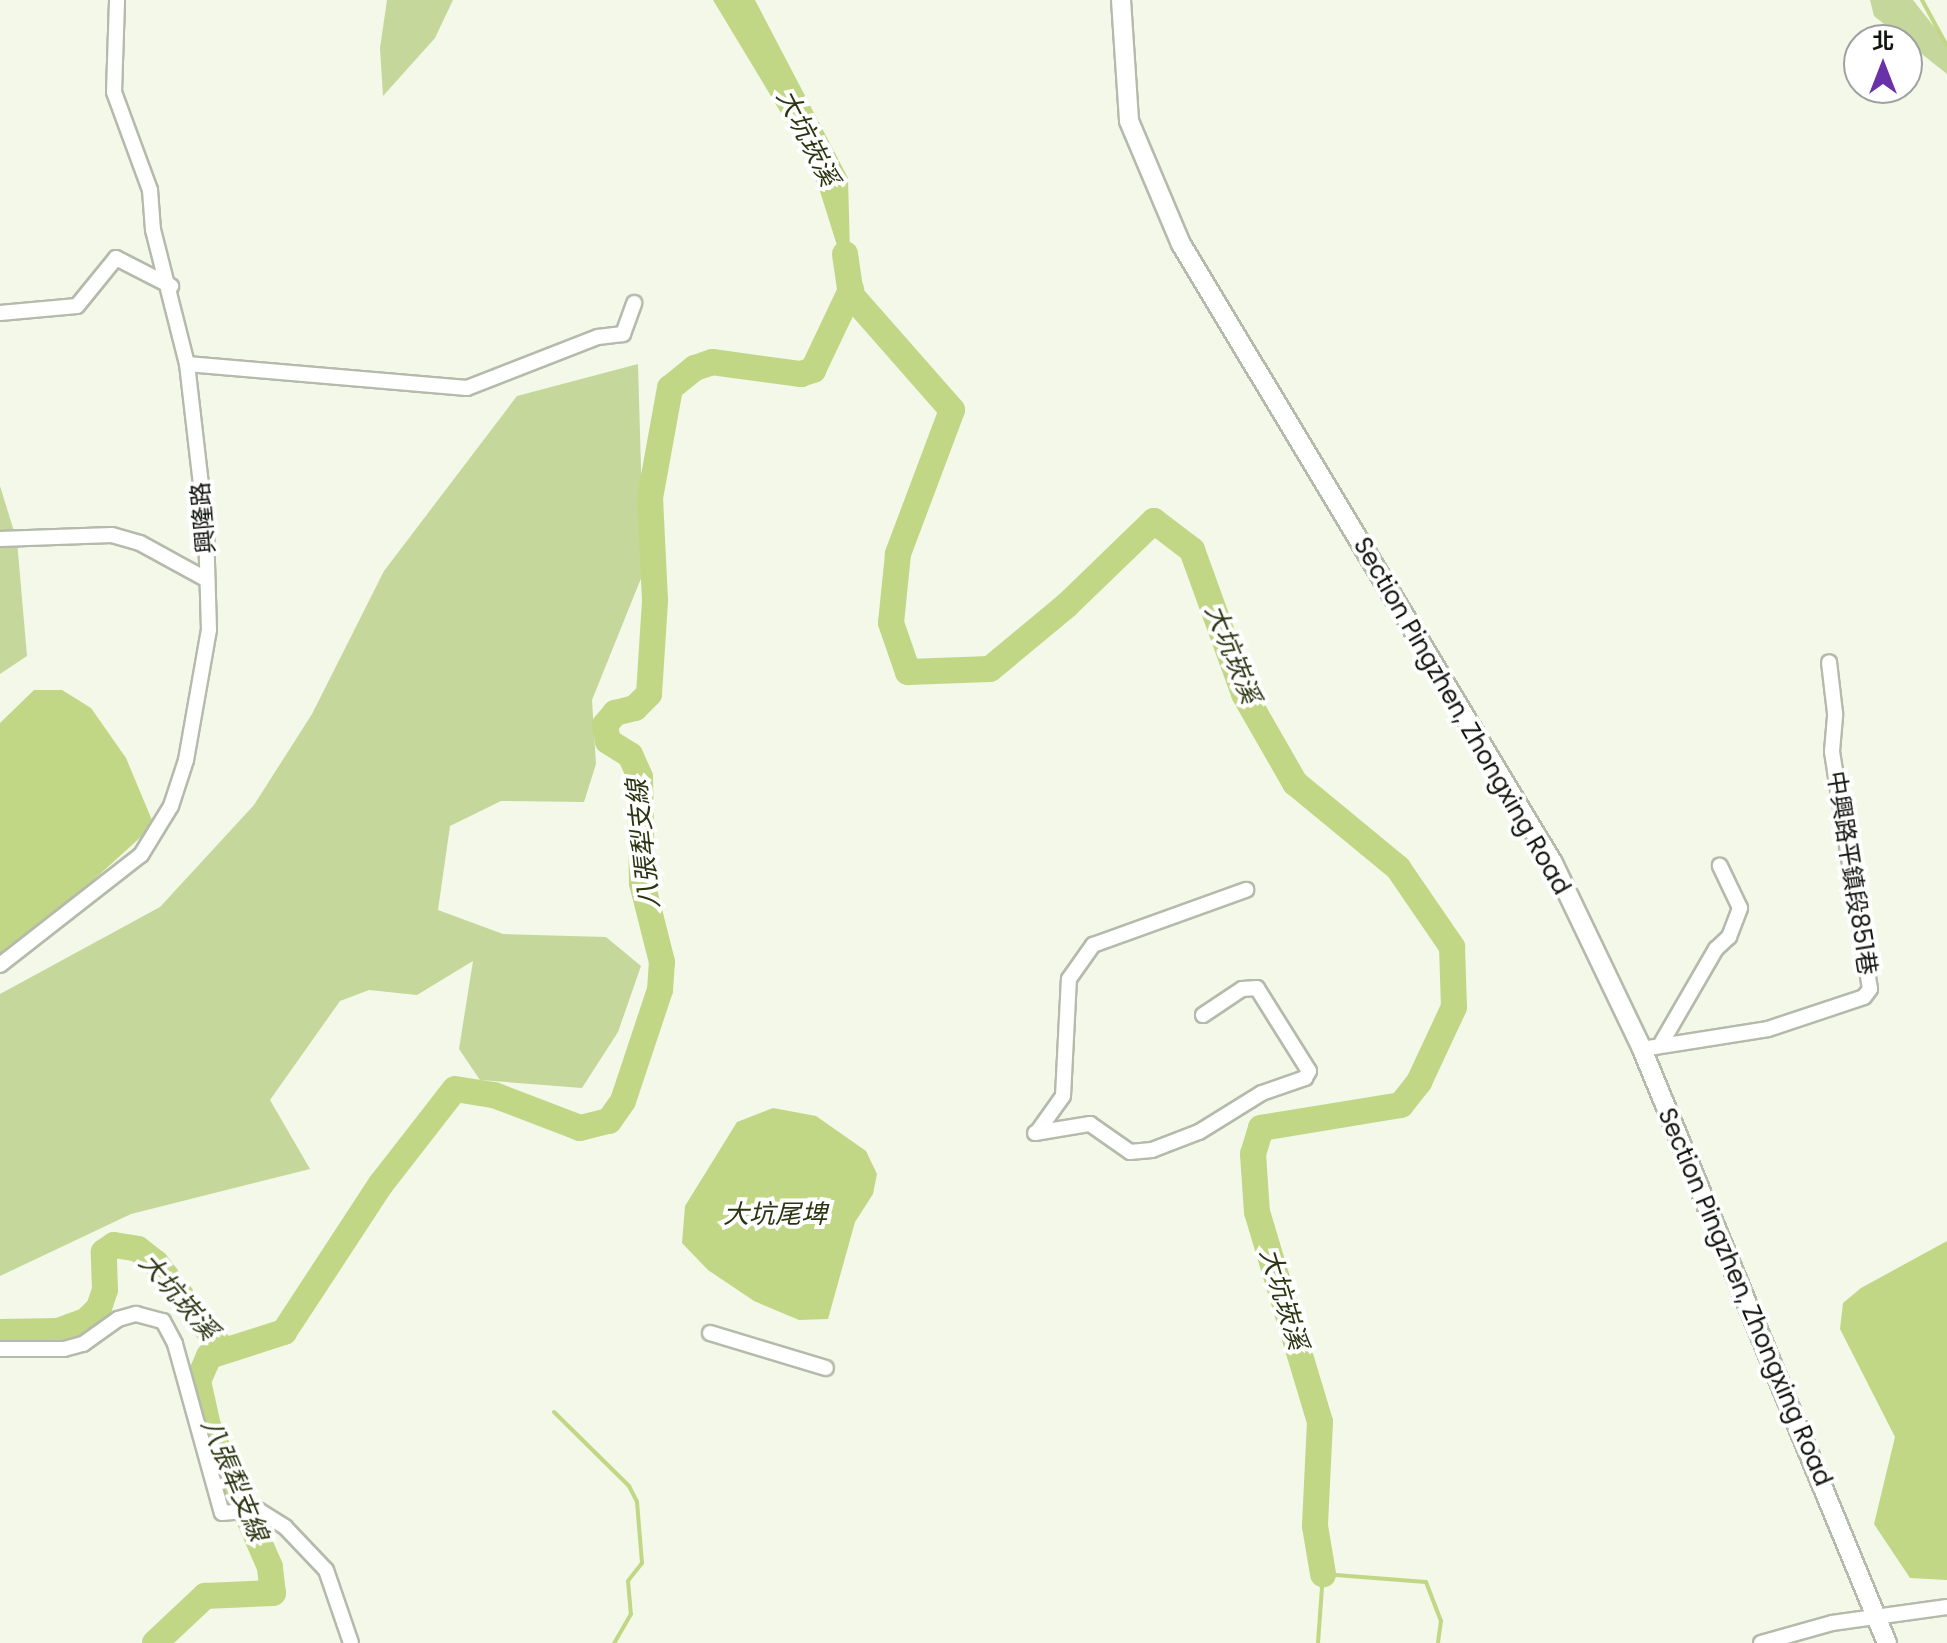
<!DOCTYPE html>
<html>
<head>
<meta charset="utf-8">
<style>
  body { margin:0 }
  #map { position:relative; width:1947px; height:1643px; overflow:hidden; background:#f3f8e8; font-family:Poppins,"Noto Sans TC",sans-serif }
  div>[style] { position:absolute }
  .green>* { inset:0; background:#c6d79b }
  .water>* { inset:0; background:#c1d785 }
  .stream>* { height:4px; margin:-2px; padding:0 2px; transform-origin:2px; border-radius:2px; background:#c1d785 }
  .river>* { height:26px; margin:-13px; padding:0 13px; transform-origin:13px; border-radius:13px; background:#c1d785 }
  .roads { filter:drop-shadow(2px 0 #b5baab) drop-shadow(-2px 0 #b5baab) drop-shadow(0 2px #b5baab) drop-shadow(0 -2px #b5baab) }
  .minor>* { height:14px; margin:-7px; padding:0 7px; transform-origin:7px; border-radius:7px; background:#fff }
  .tertiary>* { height:18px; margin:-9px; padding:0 9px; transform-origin:9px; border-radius:9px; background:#fff }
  span { translate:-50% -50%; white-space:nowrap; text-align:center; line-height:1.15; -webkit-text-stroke:8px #fff; paint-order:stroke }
  .street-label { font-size:24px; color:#12140f }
  .water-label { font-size:26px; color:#2c3512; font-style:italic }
  .north { position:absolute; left:1843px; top:24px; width:80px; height:80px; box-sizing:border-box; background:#fff; border:2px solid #a0a19f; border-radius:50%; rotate:0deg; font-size:22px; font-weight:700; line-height:32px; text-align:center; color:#12140f }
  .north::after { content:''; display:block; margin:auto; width:28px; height:36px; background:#6a32a8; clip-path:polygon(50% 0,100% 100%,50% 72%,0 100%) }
</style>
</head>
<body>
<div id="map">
  <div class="green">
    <i style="clip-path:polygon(387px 0,453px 0,435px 38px,383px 96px,380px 48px)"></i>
    <i style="clip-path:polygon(1870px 0,1913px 0,1947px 43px,1947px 74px,1874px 16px)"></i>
    <i style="clip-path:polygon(638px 364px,644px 571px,592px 700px,596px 764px,584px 802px,501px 801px,450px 826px,438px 910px,503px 934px,606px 937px,641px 966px,618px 1032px,582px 1088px,480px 1080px,459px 1049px,473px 961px,417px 995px,369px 990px,340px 1001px,270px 1100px,310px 1169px,131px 1214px,0 1276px,0 994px,160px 907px,254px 805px,312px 714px,384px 571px,517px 396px)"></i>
    <i style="clip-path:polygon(0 486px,17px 541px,27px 656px,0 674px)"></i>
  </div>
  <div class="water">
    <i style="clip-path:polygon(713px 0,755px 0,848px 178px,851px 290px,818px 185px,792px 131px)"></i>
    <i style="clip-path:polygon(34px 690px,62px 690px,91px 708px,126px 758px,154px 825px,0 965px,0 723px)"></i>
    <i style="clip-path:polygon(773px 1108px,816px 1116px,866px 1151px,877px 1174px,873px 1194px,855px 1222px,828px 1319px,799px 1320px,754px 1301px,708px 1270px,682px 1243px,685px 1206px,737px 1122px)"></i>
    <i style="clip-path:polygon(1947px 1241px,1947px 1580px,1910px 1578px,1874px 1524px,1895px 1437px,1840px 1329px,1843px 1303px,1861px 1288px)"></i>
  </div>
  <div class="stream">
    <i style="left:1922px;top:0;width:52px;rotate:61.5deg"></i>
    <i style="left:554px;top:1412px;width:105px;rotate:44.6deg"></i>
    <i style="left:629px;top:1486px;width:18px;rotate:63deg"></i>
    <i style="left:637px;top:1502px;width:61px;rotate:85.3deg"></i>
    <i style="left:642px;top:1563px;width:23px;rotate:128deg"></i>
    <i style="left:628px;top:1581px;width:33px;rotate:85deg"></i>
    <i style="left:631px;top:1614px;width:34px;rotate:120deg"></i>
    <i style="left:1318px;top:1643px;width:69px;rotate:-85.9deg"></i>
    <i style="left:1323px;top:1574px;width:103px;rotate:4.4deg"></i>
    <i style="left:1426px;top:1582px;width:42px;rotate:69deg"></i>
    <i style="left:1441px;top:1621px;width:22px;rotate:98deg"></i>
  </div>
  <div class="river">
    <i style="left:845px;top:254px;width:41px;rotate:81.7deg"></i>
    <i style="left:851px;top:295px;width:153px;rotate:48.7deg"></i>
    <i style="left:952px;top:410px;width:154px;rotate:110.6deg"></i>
    <i style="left:898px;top:554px;width:69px;rotate:95.8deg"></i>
    <i style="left:891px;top:623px;width:52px;rotate:70.9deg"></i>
    <i style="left:908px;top:672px;width:82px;rotate:-2.1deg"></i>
    <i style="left:990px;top:669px;width:100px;rotate:-39.7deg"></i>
    <i style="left:1067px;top:605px;width:121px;rotate:-44deg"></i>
    <i style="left:1154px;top:521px;width:48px;rotate:37.3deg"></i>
    <i style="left:1192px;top:550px;width:153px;rotate:70.1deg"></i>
    <i style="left:1244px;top:694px;width:103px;rotate:60.2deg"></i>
    <i style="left:1295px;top:783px;width:134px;rotate:39.5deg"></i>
    <i style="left:1398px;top:868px;width:96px;rotate:55.6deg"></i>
    <i style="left:1452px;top:947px;width:60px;rotate:88.1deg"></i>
    <i style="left:1454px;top:1007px;width:83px;rotate:115deg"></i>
    <i style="left:1419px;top:1082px;width:29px;rotate:128deg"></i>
    <i style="left:1401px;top:1105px;width:142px;rotate:170.7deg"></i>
    <i style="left:1261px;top:1128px;width:27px;rotate:107deg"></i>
    <i style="left:1253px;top:1154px;width:58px;rotate:86.1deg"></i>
    <i style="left:1257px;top:1212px;width:219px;rotate:73.3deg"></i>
    <i style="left:1320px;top:1422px;width:104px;rotate:92.8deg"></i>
    <i style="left:1315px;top:1526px;width:49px;rotate:80.5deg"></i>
    <i style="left:0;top:1332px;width:58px;rotate:-1deg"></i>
    <i style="left:58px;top:1331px;width:30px;rotate:-20deg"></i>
    <i style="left:86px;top:1321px;width:18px;rotate:-45deg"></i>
    <i style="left:99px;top:1308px;width:19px;rotate:-72deg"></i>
    <i style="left:105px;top:1290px;width:38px;rotate:-92deg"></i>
    <i style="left:104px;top:1252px;width:12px;rotate:-35deg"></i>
    <i style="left:114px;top:1245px;width:24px;rotate:9deg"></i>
    <i style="left:138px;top:1249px;width:23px;rotate:38deg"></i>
    <i style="left:156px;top:1263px;width:111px;rotate:52.3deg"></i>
    <i style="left:155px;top:1643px;width:69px;rotate:-43.2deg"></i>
    <i style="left:205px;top:1596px;width:68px;rotate:-2.5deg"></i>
    <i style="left:273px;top:1593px;width:26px;rotate:-97deg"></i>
    <i style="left:270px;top:1567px;width:154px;rotate:-113.7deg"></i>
    <i style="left:208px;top:1426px;width:46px;rotate:-102.5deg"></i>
    <i style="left:198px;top:1381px;width:27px;rotate:-66deg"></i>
    <i style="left:209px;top:1356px;width:79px;rotate:-17.7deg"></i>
    <i style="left:284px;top:1332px;width:177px;rotate:-56.8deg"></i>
    <i style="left:381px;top:1184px;width:120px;rotate:-52.1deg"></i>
    <i style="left:455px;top:1089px;width:39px;rotate:9deg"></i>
    <i style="left:494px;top:1095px;width:92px;rotate:21deg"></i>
    <i style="left:580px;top:1128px;width:30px;rotate:-14deg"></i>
    <i style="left:609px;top:1121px;width:24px;rotate:-55deg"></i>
    <i style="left:623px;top:1101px;width:117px;rotate:-71.6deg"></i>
    <i style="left:660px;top:990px;width:28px;rotate:-86deg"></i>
    <i style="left:662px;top:962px;width:81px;rotate:-104.2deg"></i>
    <i style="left:642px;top:883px;width:106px;rotate:-91.1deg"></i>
    <i style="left:640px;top:777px;width:24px;rotate:-114deg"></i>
    <i style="left:630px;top:755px;width:26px;rotate:-148deg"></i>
    <i style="left:608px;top:741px;width:16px;rotate:-101deg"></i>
    <i style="left:605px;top:725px;width:16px;rotate:-50deg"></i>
    <i style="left:615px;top:713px;width:21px;rotate:-14deg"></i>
    <i style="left:635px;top:708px;width:20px;rotate:-45deg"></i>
    <i style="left:649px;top:694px;width:94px;rotate:-86.3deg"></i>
    <i style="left:655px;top:600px;width:102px;rotate:-92.8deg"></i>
    <i style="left:650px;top:498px;width:112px;rotate:-79.7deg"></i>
    <i style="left:670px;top:388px;width:32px;rotate:-39deg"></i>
    <i style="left:695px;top:368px;width:18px;rotate:-19deg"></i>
    <i style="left:712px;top:362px;width:90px;rotate:7.7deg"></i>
    <i style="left:801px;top:374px;width:13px;rotate:-18deg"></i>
    <i style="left:813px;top:370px;width:89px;rotate:-64.6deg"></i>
  </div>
  <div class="roads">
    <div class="minor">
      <i style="left:0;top:313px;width:77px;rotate:-5.2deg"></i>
      <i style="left:77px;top:306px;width:62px;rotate:-50.9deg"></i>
      <i style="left:116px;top:258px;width:62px;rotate:27deg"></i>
      <i style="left:187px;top:364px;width:281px;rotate:4.9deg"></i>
      <i style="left:467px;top:388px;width:141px;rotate:-21.3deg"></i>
      <i style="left:598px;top:337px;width:25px;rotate:-7deg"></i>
      <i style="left:623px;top:334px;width:33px;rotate:-70deg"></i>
      <i style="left:0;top:539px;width:112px;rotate:-2deg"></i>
      <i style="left:112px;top:535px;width:29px;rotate:16deg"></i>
      <i style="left:140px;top:543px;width:73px;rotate:28.7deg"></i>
      <i style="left:0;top:965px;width:179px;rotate:-38deg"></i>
      <i style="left:141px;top:855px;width:57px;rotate:-58.5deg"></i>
      <i style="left:171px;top:806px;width:48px;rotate:-71.9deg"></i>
      <i style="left:186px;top:760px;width:132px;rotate:-80deg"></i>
      <i style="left:209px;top:630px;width:102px;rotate:-91.7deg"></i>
      <i style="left:206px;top:528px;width:165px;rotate:-96.6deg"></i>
      <i style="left:187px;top:364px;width:138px;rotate:-104.2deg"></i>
      <i style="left:153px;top:230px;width:40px;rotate:-94.3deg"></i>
      <i style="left:150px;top:190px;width:104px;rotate:-110.2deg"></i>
      <i style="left:114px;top:92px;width:92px;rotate:-88.1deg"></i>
      <i style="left:1662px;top:1042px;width:108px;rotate:-59.9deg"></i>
      <i style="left:1716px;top:949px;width:18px;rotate:-43deg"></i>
      <i style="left:1729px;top:937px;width:31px;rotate:-69deg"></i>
      <i style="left:1740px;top:908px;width:47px;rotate:-115.5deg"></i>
      <i style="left:1642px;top:1049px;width:128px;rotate:-9deg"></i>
      <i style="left:1768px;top:1029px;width:101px;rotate:-18.4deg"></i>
      <i style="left:1864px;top:997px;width:10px;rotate:-53deg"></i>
      <i style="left:1870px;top:989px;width:241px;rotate:-99.1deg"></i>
      <i style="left:1832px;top:751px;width:38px;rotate:-85deg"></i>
      <i style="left:1835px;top:713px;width:51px;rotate:-96.7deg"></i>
      <i style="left:1038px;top:1131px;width:43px;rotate:-54.5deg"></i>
      <i style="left:1063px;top:1096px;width:117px;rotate:-87.1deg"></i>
      <i style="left:1069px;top:979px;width:42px;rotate:-54.8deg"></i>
      <i style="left:1093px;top:945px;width:163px;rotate:-19.8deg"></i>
      <i style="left:1035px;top:1133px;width:56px;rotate:-9.3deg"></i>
      <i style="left:1090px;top:1124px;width:49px;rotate:35deg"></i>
      <i style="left:1130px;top:1152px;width:22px;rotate:-5deg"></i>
      <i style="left:1152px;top:1150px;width:50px;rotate:-21deg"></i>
      <i style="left:1199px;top:1132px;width:74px;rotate:-31.8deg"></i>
      <i style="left:1262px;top:1093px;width:46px;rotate:-19.2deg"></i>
      <i style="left:1305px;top:1078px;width:8px;rotate:-60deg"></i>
      <i style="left:1309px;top:1071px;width:98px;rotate:-122.1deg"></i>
      <i style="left:1257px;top:988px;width:15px;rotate:176deg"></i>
      <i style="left:1242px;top:989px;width:47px;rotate:146.3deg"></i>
      <i style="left:710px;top:1333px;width:121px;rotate:16.8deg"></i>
      <i style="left:0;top:1349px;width:64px"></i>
      <i style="left:64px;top:1349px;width:20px;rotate:-15deg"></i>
      <i style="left:83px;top:1344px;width:43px;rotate:-35.5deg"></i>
      <i style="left:118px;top:1319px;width:19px;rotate:-16deg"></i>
      <i style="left:136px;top:1314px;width:28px;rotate:15deg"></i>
      <i style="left:163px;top:1321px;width:26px;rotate:62deg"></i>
      <i style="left:175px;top:1344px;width:175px;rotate:74.5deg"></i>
      <i style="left:222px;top:1513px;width:36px;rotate:-5deg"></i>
      <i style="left:258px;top:1510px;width:32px;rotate:32deg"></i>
      <i style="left:285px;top:1527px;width:59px;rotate:46.4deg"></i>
      <i style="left:326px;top:1570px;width:77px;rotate:71.1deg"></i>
      <i style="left:1761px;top:1643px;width:74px;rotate:-15.7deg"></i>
      <i style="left:1832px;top:1623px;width:116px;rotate:-7.9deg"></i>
    </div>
    <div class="tertiary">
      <i style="left:1121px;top:0;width:121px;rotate:86.2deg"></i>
      <i style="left:1129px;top:121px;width:134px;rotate:67.1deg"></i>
      <i style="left:1181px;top:244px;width:722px;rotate:59deg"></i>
      <i style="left:1553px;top:863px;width:206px;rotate:64.4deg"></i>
      <i style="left:1642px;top:1049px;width:643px;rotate:67.59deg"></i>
    </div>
  </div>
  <div class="street-label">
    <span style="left:203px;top:518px;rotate:-95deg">興隆路</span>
    <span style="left:1462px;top:716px;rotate:60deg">Section Pingzhen, Zhongxing Road</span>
    <span style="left:1852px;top:873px;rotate:81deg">中興路平鎮段851巷</span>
    <span style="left:1745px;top:1297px;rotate:67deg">Section Pingzhen, Zhongxing Road</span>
  </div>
  <div class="water-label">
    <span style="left:807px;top:138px;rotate:63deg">大坑崁溪</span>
    <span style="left:1232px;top:654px;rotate:68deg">大坑崁溪</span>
    <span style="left:644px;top:844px;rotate:-96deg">八張犁支線</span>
    <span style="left:775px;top:1215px">大坑尾埤</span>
    <span style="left:178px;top:1297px;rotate:49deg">大坑崁溪</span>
    <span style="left:1283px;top:1299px;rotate:73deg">大坑崁溪</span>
    <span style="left:234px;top:1480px;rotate:67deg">八張犁支線</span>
  </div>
  <div class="north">北</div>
</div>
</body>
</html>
